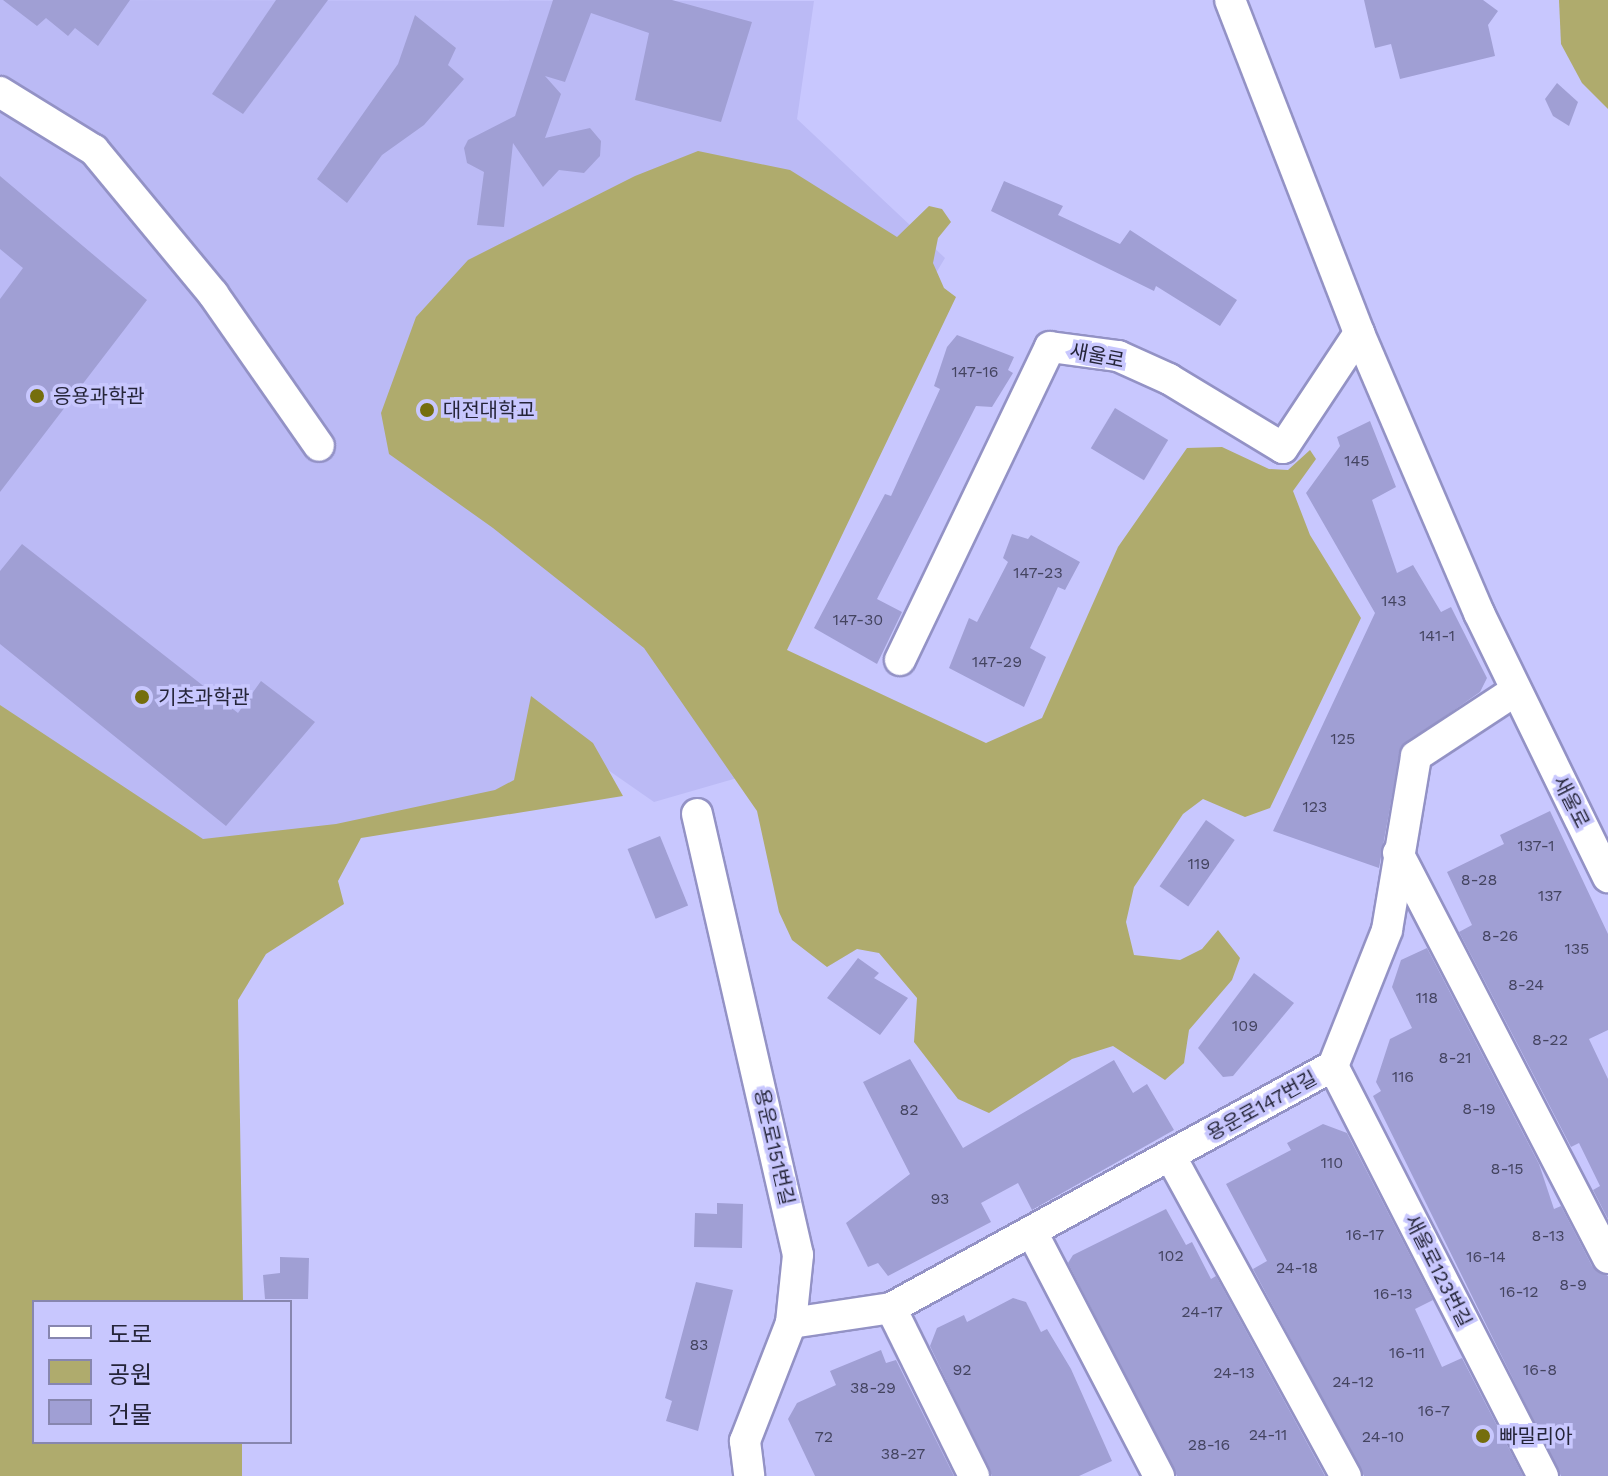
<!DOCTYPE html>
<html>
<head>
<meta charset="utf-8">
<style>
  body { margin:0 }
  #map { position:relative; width:1608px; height:1476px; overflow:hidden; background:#c8c7fe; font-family:"Work Sans","Noto Sans KR",sans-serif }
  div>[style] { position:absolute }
  .built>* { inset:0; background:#bbbaf5 }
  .green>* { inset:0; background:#afab6d }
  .building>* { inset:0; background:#a09fd4; transform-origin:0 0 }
  .roads { filter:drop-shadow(2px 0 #9392c5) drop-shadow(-2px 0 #9392c5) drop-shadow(0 2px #9392c5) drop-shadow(0 -2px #9392c5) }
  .minor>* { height:30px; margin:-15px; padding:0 15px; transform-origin:15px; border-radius:15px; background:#fff }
  .dots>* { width:22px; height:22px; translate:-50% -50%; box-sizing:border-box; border:4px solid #c8c7fe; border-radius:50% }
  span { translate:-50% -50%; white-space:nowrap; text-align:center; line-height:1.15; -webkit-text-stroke:7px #c8c7fe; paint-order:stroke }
  .number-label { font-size:16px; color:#444460 }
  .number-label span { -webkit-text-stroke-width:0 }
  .street-label { font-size:20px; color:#252539 }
  .poi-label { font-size:20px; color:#252539 }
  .left { translate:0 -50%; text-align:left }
  .legend { position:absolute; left:32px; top:1300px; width:260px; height:144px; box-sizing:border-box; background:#c8c7fe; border:2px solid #8786af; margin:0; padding:10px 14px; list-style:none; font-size:24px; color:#252539 }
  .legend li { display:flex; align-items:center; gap:16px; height:40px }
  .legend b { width:40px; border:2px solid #8786af }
</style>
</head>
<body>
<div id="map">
  <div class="built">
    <i style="clip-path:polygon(0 0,814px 1px,797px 119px,945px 258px,762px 563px,744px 776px,654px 802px,608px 770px,309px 835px,0 878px)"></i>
  </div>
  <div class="green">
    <i style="clip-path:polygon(1559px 0,1608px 0,1608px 109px,1582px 83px,1561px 44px)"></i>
    <i style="clip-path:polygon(698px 151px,790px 170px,897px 237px,929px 206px,942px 209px,951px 222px,938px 238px,933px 263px,944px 288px,956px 297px,787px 650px,986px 743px,1042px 718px,1118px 547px,1187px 448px,1222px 447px,1269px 469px,1288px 470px,1310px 450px,1316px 459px,1293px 491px,1310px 535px,1361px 618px,1270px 808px,1245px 817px,1203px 799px,1183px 814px,1134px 887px,1126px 922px,1134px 955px,1180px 960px,1202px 949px,1218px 930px,1240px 958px,1232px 980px,1189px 1030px,1184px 1063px,1165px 1080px,1113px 1046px,1072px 1059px,989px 1113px,958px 1099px,914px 1042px,917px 998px,879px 953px,857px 949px,827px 967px,792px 940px,779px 912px,757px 811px,644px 648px,493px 528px,389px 454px,381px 413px,416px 317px,468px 260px,635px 176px)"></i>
    <i style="clip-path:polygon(531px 696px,593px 743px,623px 796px,361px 838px,338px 881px,344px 904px,266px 954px,238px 1000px,243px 1302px,34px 1302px,34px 1442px,242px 1442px,242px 1476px,0 1476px,0 705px,203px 839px,336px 824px,495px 790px,514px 780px)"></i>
  </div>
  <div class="building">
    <i style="clip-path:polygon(3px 0,130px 0,98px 46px,75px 28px,68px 36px,46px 18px,37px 26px)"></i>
    <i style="clip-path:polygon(276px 0,328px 0,243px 114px,212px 94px)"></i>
    <i style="clip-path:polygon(553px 0,672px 0,752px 22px,721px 122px,635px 100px,649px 33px,591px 13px,565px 82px,545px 76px,561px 94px,545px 138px,590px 128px,601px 141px,600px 156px,584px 173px,559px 170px,543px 187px,513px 143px,504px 227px,477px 225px,484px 172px,467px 163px,464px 148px,468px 140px,515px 116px)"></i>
    <i style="clip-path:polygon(1364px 0,1483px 0,1498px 11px,1488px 25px,1495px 56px,1400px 79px,1391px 44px,1375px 48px)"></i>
    <i style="clip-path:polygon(415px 15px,456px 48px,448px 65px,464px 79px,424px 125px,382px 155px,347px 203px,317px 179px,398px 64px)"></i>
    <i style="clip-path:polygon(1557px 83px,1578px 102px,1569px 126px,1553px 116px,1545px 99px)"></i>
    <i style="clip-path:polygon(0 176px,147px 300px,0 492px,0 299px,23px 268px,0 249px)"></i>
    <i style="clip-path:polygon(1004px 181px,1063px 206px,1058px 215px,1120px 244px,1130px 230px,1237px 300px,1220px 326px,1156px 286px,1154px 291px,991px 211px)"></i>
    <i style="clip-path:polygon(957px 335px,1014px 357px,1008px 370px,1013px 373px,992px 407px,976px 406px,877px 599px,902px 612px,877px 664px,814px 628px,885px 494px,891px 496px,940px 389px,934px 386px,947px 347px)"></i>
    <i style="left:1115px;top:408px;width:62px;height:47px;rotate:31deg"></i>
    <i style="clip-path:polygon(1370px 421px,1396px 487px,1372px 500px,1397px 573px,1413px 565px,1441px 612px,1451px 607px,1487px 678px,1480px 692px,1401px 747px,1379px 868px,1273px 831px,1375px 613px,1306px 493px,1340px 446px,1337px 437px)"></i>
    <i style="clip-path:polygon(1012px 534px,1028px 539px,1031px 535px,1080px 562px,1065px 590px,1058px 587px,1030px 648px,1046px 657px,1024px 707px,949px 668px,969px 618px,977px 622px,1008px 562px,1003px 558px)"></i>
    <i style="clip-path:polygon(22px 544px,238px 713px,261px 681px,315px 722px,226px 826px,0 644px,0 571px)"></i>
    <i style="clip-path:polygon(1550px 811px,1608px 934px,1608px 1030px,1589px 1039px,1608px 1079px,1608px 1219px,1593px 1190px,1600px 1186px,1579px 1143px,1571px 1147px,1459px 932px,1472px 925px,1447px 872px,1504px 844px,1500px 835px)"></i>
    <i style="left:1206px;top:820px;width:35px;height:81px;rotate:35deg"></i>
    <i style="left:660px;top:836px;width:75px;height:35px;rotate:68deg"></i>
    <i style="clip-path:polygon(1427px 948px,1539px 1164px,1554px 1209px,1561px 1206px,1592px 1266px,1608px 1276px,1608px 1476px,1561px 1476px,1373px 1096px,1381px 1091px,1376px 1082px,1390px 1039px,1412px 1028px,1392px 987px,1401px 960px)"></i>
    <i style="clip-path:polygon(858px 958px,879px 973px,874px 978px,908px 998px,880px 1035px,827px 998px)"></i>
    <i style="clip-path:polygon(1254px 973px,1294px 1003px,1233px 1076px,1223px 1077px,1198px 1048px)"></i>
    <i style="clip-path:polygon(910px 1059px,963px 1148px,1114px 1060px,1133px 1093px,1147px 1084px,1174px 1130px,1032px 1210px,1018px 1183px,981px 1203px,991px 1222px,888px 1276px,878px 1263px,868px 1267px,846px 1223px,910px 1174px,863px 1082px)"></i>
    <i style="clip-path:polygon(1323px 1124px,1347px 1133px,1433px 1300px,1415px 1309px,1442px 1367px,1462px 1358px,1523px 1476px,1364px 1476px,1253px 1269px,1267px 1261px,1226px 1184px,1291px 1150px,1287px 1143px)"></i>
    <i style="clip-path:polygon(717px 1203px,743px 1204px,742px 1248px,694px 1247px,695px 1213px,717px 1214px)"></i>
    <i style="clip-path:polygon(1166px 1209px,1186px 1245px,1192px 1242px,1211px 1279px,1216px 1276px,1325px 1476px,1177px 1476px,1068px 1263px,1073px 1255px)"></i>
    <i style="clip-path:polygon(280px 1257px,309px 1258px,308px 1299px,265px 1299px,263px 1275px,280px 1273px)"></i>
    <i style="clip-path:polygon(696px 1282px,733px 1290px,698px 1431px,666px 1421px,672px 1401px,665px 1398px)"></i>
    <i style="clip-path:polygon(1013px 1298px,1026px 1302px,1041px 1332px,1047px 1329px,1071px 1369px,1112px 1461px,1079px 1476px,992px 1476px,930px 1346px,937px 1328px,964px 1315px,967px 1322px)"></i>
    <i style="clip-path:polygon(881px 1350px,886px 1363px,896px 1360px,954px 1476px,815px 1476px,788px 1419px,797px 1403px,836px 1385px,830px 1371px)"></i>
  </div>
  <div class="roads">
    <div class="minor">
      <i style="left:1230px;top:0;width:357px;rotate:68.8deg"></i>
      <i style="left:1359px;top:333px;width:305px;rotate:66.8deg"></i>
      <i style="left:1479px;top:613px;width:294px;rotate:64deg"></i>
      <i style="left:0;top:92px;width:110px;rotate:31.7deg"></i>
      <i style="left:94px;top:150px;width:187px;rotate:50.4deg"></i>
      <i style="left:213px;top:294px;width:185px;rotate:55.1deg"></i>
      <i style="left:900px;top:660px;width:347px;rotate:-64.4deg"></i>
      <i style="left:1050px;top:347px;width:69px;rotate:7.5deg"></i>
      <i style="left:1118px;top:356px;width:56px;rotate:24.3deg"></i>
      <i style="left:1169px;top:379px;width:133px;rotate:31.2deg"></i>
      <i style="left:1283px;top:448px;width:138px;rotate:-56.5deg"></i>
      <i style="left:697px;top:814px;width:452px;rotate:77.1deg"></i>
      <i style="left:798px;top:1255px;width:68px;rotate:95.9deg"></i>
      <i style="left:791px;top:1323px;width:127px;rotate:111.3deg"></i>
      <i style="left:745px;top:1441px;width:35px;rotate:83deg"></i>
      <i style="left:1398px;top:853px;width:456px;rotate:62.6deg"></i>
      <i style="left:1333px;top:1066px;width:461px;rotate:62.9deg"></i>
      <i style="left:1171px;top:1157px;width:364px;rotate:61.3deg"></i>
      <i style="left:1033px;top:1234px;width:273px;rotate:62.5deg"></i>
      <i style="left:891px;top:1308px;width:187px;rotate:63.7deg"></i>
      <i style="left:791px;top:1323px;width:101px;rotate:-8.5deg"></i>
      <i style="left:891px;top:1308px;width:504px;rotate:-28.7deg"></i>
      <i style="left:1333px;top:1066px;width:146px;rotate:-68.3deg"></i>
      <i style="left:1387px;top:930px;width:176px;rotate:-80.5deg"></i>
      <i style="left:1416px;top:756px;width:118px;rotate:-33.3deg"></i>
    </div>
  </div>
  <div class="dots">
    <i style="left:37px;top:396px;background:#756e0d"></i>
    <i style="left:427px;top:410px;background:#756e0d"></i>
    <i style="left:142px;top:697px;background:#756e0d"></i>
    <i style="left:1483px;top:1436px;background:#756e0d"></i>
  </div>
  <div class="number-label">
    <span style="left:975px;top:372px">147-16</span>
    <span style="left:1357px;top:461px">145</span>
    <span style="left:1038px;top:573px">147-23</span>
    <span style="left:1394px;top:601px">143</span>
    <span style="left:858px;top:620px">147-30</span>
    <span style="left:1437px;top:636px">141-1</span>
    <span style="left:997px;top:662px">147-29</span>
    <span style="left:1343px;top:739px">125</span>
    <span style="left:1315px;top:807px">123</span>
    <span style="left:1536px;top:846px">137-1</span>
    <span style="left:1199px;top:864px">119</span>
    <span style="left:1479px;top:880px">8-28</span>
    <span style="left:1550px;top:896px">137</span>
    <span style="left:1500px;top:936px">8-26</span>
    <span style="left:1577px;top:949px">135</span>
    <span style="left:1526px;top:985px">8-24</span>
    <span style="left:1427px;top:998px">118</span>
    <span style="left:1245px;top:1026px">109</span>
    <span style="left:1550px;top:1040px">8-22</span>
    <span style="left:1455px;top:1058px">8-21</span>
    <span style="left:1403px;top:1077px">116</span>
    <span style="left:1479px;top:1109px">8-19</span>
    <span style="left:909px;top:1110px">82</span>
    <span style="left:1332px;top:1163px">110</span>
    <span style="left:1507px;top:1169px">8-15</span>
    <span style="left:940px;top:1199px">93</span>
    <span style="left:1365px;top:1235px">16-17</span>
    <span style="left:1548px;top:1236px">8-13</span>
    <span style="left:1171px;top:1256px">102</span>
    <span style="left:1486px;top:1257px">16-14</span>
    <span style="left:1297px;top:1268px">24-18</span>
    <span style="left:1573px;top:1285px">8-9</span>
    <span style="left:1519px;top:1292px">16-12</span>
    <span style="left:1393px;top:1294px">16-13</span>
    <span style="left:1202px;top:1312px">24-17</span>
    <span style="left:699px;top:1345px">83</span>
    <span style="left:1407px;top:1353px">16-11</span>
    <span style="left:962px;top:1370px">92</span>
    <span style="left:1540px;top:1370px">16-8</span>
    <span style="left:1234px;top:1373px">24-13</span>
    <span style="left:1353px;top:1382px">24-12</span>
    <span style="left:873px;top:1388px">38-29</span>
    <span style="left:1434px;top:1411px">16-7</span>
    <span style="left:1268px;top:1435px">24-11</span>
    <span style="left:824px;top:1437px">72</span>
    <span style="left:1383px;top:1437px">24-10</span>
    <span style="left:1209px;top:1445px">28-16</span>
    <span style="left:903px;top:1454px">38-27</span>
  </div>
  <div class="street-label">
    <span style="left:1097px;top:356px;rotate:11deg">새울로</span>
    <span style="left:1571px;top:802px;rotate:63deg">새울로</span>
    <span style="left:1262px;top:1106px;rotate:-29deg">용운로147번길</span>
    <span style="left:774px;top:1147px;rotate:77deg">용운로151번길</span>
    <span style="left:1438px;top:1271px;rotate:63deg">새울로123번길</span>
  </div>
  <div class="poi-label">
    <span class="left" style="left:53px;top:396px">응용과학관</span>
    <span class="left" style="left:443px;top:410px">대전대학교</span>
    <span class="left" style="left:158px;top:697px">기초과학관</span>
    <span class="left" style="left:1499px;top:1436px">빠밀리아</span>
  </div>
  <ul class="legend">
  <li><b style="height:10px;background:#fff"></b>도로</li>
  <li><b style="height:22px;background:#afab6d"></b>공원</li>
  <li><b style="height:22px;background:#a09fd4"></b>건물</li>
  </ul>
</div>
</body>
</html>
